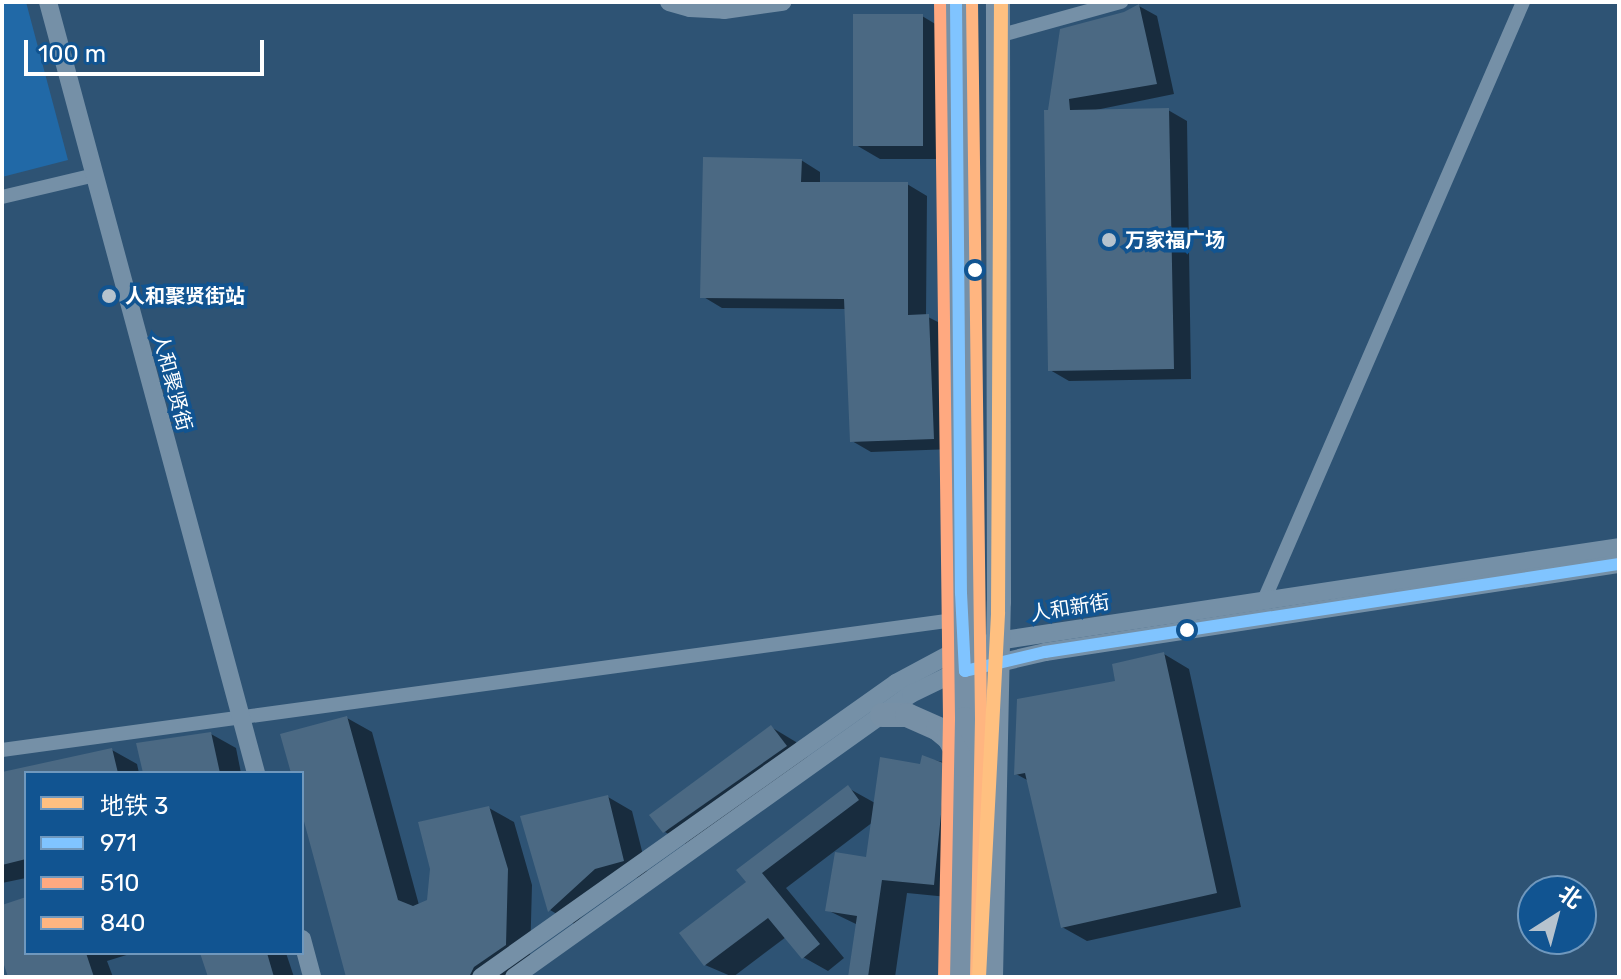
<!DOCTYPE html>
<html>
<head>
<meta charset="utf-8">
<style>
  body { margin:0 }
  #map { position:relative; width:1621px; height:979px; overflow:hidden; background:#2e5374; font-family:Rubik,"Noto Sans SC",sans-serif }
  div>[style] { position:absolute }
  .green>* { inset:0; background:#2169a7 }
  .shadow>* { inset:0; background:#0007 }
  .building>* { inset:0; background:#4b6983; transform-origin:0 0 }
  .minor>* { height:14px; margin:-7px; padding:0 7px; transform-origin:7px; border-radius:7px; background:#7590a7 }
  .tertiary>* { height:18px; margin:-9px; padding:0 9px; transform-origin:9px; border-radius:9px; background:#7590a7 }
  .trunk>* { height:24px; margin:-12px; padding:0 12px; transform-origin:12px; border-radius:12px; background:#7790a6 }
  .bus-1>* { height:12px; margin:-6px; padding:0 6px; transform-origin:6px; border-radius:6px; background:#80c4ff }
  .bus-2>* { height:12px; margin:-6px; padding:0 6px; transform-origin:6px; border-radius:6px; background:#ffa980 }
  .bus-3>* { height:12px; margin:-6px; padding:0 6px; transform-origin:6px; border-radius:6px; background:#ffb580 }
  .metro-1>* { height:14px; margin:-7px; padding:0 7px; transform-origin:7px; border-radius:7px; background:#ffc080 }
  .dots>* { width:22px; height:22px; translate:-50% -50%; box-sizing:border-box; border:4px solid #115491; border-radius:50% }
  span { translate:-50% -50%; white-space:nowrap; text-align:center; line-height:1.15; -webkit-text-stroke:7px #115491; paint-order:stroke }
  .poi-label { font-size:20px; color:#fff; font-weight:700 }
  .left { translate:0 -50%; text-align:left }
  .street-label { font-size:20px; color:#fff }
  .frame { position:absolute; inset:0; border:4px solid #fff; pointer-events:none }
  .legend { position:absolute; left:24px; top:771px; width:280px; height:184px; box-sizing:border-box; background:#115491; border:2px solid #7098bd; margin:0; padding:10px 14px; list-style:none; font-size:24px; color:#fff }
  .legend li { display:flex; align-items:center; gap:16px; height:40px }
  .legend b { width:40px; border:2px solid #7098bd }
  .north { position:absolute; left:1517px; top:875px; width:80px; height:80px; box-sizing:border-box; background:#115491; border:2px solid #7098bd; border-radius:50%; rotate:36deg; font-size:22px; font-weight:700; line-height:32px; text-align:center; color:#fff }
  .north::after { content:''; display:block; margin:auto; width:28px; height:36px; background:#b6c3ce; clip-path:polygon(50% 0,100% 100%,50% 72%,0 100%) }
  .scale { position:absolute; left:24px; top:40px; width:240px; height:36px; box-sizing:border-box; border:4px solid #fff; border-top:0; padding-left:10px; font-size:24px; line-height:28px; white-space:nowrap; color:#fff; -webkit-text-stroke:6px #115491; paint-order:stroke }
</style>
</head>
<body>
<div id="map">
  <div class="green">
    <i style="clip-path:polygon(2px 2px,26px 2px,68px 160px,2px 177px)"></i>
  </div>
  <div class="shadow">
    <i style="clip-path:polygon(1139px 6px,1157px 16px,1174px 94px,1086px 112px,1168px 110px,1187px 121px,1191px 379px,1069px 381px,1050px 370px,1050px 112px,1124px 14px)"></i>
    <i style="clip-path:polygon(922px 16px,947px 31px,947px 159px,880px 159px,856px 145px)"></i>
    <i style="clip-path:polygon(801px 160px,820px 172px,820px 184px,907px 184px,927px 196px,926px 316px,948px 327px,953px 449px,871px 452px,852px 441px,847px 309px,722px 308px,702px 296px)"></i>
    <i style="clip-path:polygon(1164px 654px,1189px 669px,1241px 907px,1087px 941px,1062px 927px,1029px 781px,1016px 774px,1118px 682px)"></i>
    <i style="clip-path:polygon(347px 718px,372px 732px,419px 905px,429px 902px,489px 808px,514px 822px,532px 885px,530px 959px,504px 977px,349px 977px,302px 807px,302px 773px,293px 773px)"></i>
    <i style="clip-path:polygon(771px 727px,796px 742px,810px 760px,689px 846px,665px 832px)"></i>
    <i style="clip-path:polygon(211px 734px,236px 748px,241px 773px,145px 773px)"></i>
    <i style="clip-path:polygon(112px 750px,137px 764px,139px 773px,26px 773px,26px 878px,2px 883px,2px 774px)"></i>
    <i style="clip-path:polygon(924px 758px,943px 762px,968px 776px,958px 898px,907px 893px,895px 977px,850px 977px,858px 925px,827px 910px,867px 860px,873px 822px,786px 888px,844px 958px,828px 971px,803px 957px,786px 937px,733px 977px,705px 965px,748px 882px,848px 788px,875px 803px,922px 766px)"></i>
    <i style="clip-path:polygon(608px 797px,632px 811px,648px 875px,620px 882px,574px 924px,550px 910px)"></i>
    <i style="clip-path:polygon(26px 899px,26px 953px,133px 953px,107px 961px,113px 977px,10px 977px,2px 952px,2px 907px)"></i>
    <i style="clip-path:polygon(203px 953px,286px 953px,294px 977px,210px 977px)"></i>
  </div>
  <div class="building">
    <i style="clip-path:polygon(1139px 4px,1157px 84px,1069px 99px,1070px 110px,1169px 108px,1174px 369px,1048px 371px,1044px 110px,1048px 110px,1060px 29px,1124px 12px)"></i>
    <i style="left:853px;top:14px;width:70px;height:132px"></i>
    <i style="clip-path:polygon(703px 157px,802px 159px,801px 182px,908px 182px,908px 315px,929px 314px,934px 439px,850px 442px,844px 299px,700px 298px)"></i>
    <i style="clip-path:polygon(1164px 652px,1217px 893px,1061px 928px,1025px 773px,1014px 775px,1017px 699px,1115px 681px,1112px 664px)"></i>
    <i style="clip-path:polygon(347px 716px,398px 900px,413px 906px,427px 900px,430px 869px,418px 822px,489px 806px,508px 869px,506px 945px,474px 967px,469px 977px,346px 977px,302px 814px,302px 773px,291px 773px,280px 734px)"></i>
    <i style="clip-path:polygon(771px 725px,787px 746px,663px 833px,649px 815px)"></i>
    <i style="clip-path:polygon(211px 732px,220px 773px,143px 773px,136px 743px)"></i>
    <i style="clip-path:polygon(112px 748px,118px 773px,26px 773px,26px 859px,2px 865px,2px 772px)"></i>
    <i style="clip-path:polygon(922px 755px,946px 764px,934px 885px,882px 880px,868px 977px,848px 977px,857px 916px,825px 911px,835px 852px,866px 857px,880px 757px,920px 764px)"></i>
    <i style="clip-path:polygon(848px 785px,859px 800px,762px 873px,820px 944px,802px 959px,768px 918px,704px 966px,679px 933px,746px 882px,736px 870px)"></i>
    <i style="clip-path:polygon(608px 795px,624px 861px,595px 869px,548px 912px,520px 816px)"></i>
    <i style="clip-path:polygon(26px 897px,26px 953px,86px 953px,94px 977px,8px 977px,2px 959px,2px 905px)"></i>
    <i style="clip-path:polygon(200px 953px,267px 953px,274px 977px,208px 977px)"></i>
  </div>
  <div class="minor">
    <i style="left:998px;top:36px;width:128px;rotate:-15.5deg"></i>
    <i style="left:2px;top:197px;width:96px;rotate:-13.3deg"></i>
    <i style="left:1264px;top:600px;width:652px;rotate:-66.58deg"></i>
    <i style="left:2px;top:750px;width:968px;rotate:-7.78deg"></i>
  </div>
  <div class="tertiary">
    <i style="left:48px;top:2px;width:799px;rotate:74.9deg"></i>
    <i style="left:669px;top:2px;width:22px;rotate:16deg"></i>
    <i style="left:690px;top:8px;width:34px;rotate:3deg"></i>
    <i style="left:724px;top:10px;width:59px;rotate:-7.9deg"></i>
    <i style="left:302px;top:939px;width:39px;rotate:75deg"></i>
    <i style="left:481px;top:977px;width:509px;rotate:-35.32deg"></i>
    <i style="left:896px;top:683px;width:64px;rotate:-28.2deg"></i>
    <i style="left:952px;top:653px;width:47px;rotate:-14.9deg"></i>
    <i style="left:997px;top:641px;width:629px;rotate:-8.59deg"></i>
    <i style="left:514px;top:977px;width:488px;rotate:-35.5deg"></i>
    <i style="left:911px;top:694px;width:46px;rotate:-26deg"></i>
    <i style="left:952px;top:674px;width:96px;rotate:-13.3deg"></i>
    <i style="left:1045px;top:652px;width:581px;rotate:-8.72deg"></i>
  </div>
  <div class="trunk">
    <i style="left:956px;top:2px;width:717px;rotate:89.28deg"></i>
    <i style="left:965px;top:719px;width:258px;rotate:91.1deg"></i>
    <i style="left:882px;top:715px;width:25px"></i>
    <i style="left:907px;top:715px;width:34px;rotate:24deg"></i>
    <i style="left:938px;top:729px;width:14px;rotate:39deg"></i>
    <i style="left:949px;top:738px;width:31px;rotate:61deg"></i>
    <i style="left:991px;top:977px;width:375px;rotate:-88.8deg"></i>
    <i style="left:999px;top:602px;width:600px;rotate:-90.1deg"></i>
  </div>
  <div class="bus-1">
    <i style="left:956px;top:2px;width:591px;rotate:89.52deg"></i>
    <i style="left:961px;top:593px;width:78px;rotate:87.1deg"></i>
    <i style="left:965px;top:671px;width:82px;rotate:-13.4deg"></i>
    <i style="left:1045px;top:652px;width:581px;rotate:-8.72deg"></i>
  </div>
  <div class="bus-2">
    <i style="left:940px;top:2px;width:717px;rotate:89.28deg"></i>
    <i style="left:949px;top:719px;width:258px;rotate:91.1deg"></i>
  </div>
  <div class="bus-3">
    <i style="left:972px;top:2px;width:717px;rotate:89.28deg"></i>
    <i style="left:981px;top:719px;width:258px;rotate:91.1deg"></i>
  </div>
  <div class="metro-1">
    <i style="left:979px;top:977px;width:365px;rotate:-87deg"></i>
    <i style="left:998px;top:612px;width:610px;rotate:-89.72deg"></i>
  </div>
  <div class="dots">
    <i style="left:1109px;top:240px;background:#b6c3ce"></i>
    <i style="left:975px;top:270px;background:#fff"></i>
    <i style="left:109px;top:296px;background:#b6c3ce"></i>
    <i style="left:1187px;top:630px;background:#fff"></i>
  </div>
  <div class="poi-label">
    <span class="left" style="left:1125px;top:240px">万家福广场</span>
    <span class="left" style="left:125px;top:296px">人和聚贤街站</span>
  </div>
  <div class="street-label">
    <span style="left:172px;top:382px;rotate:75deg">人和聚贤街</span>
    <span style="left:1070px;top:608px;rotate:-9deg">人和新街</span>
  </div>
  <div class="frame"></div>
  <ul class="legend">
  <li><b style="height:10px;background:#ffc080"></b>地铁 3</li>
  <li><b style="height:10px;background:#80c4ff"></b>971</li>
  <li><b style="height:10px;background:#ffa980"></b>510</li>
  <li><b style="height:10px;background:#ffb580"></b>840</li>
  </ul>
  <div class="north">北</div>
  <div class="scale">100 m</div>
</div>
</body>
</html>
